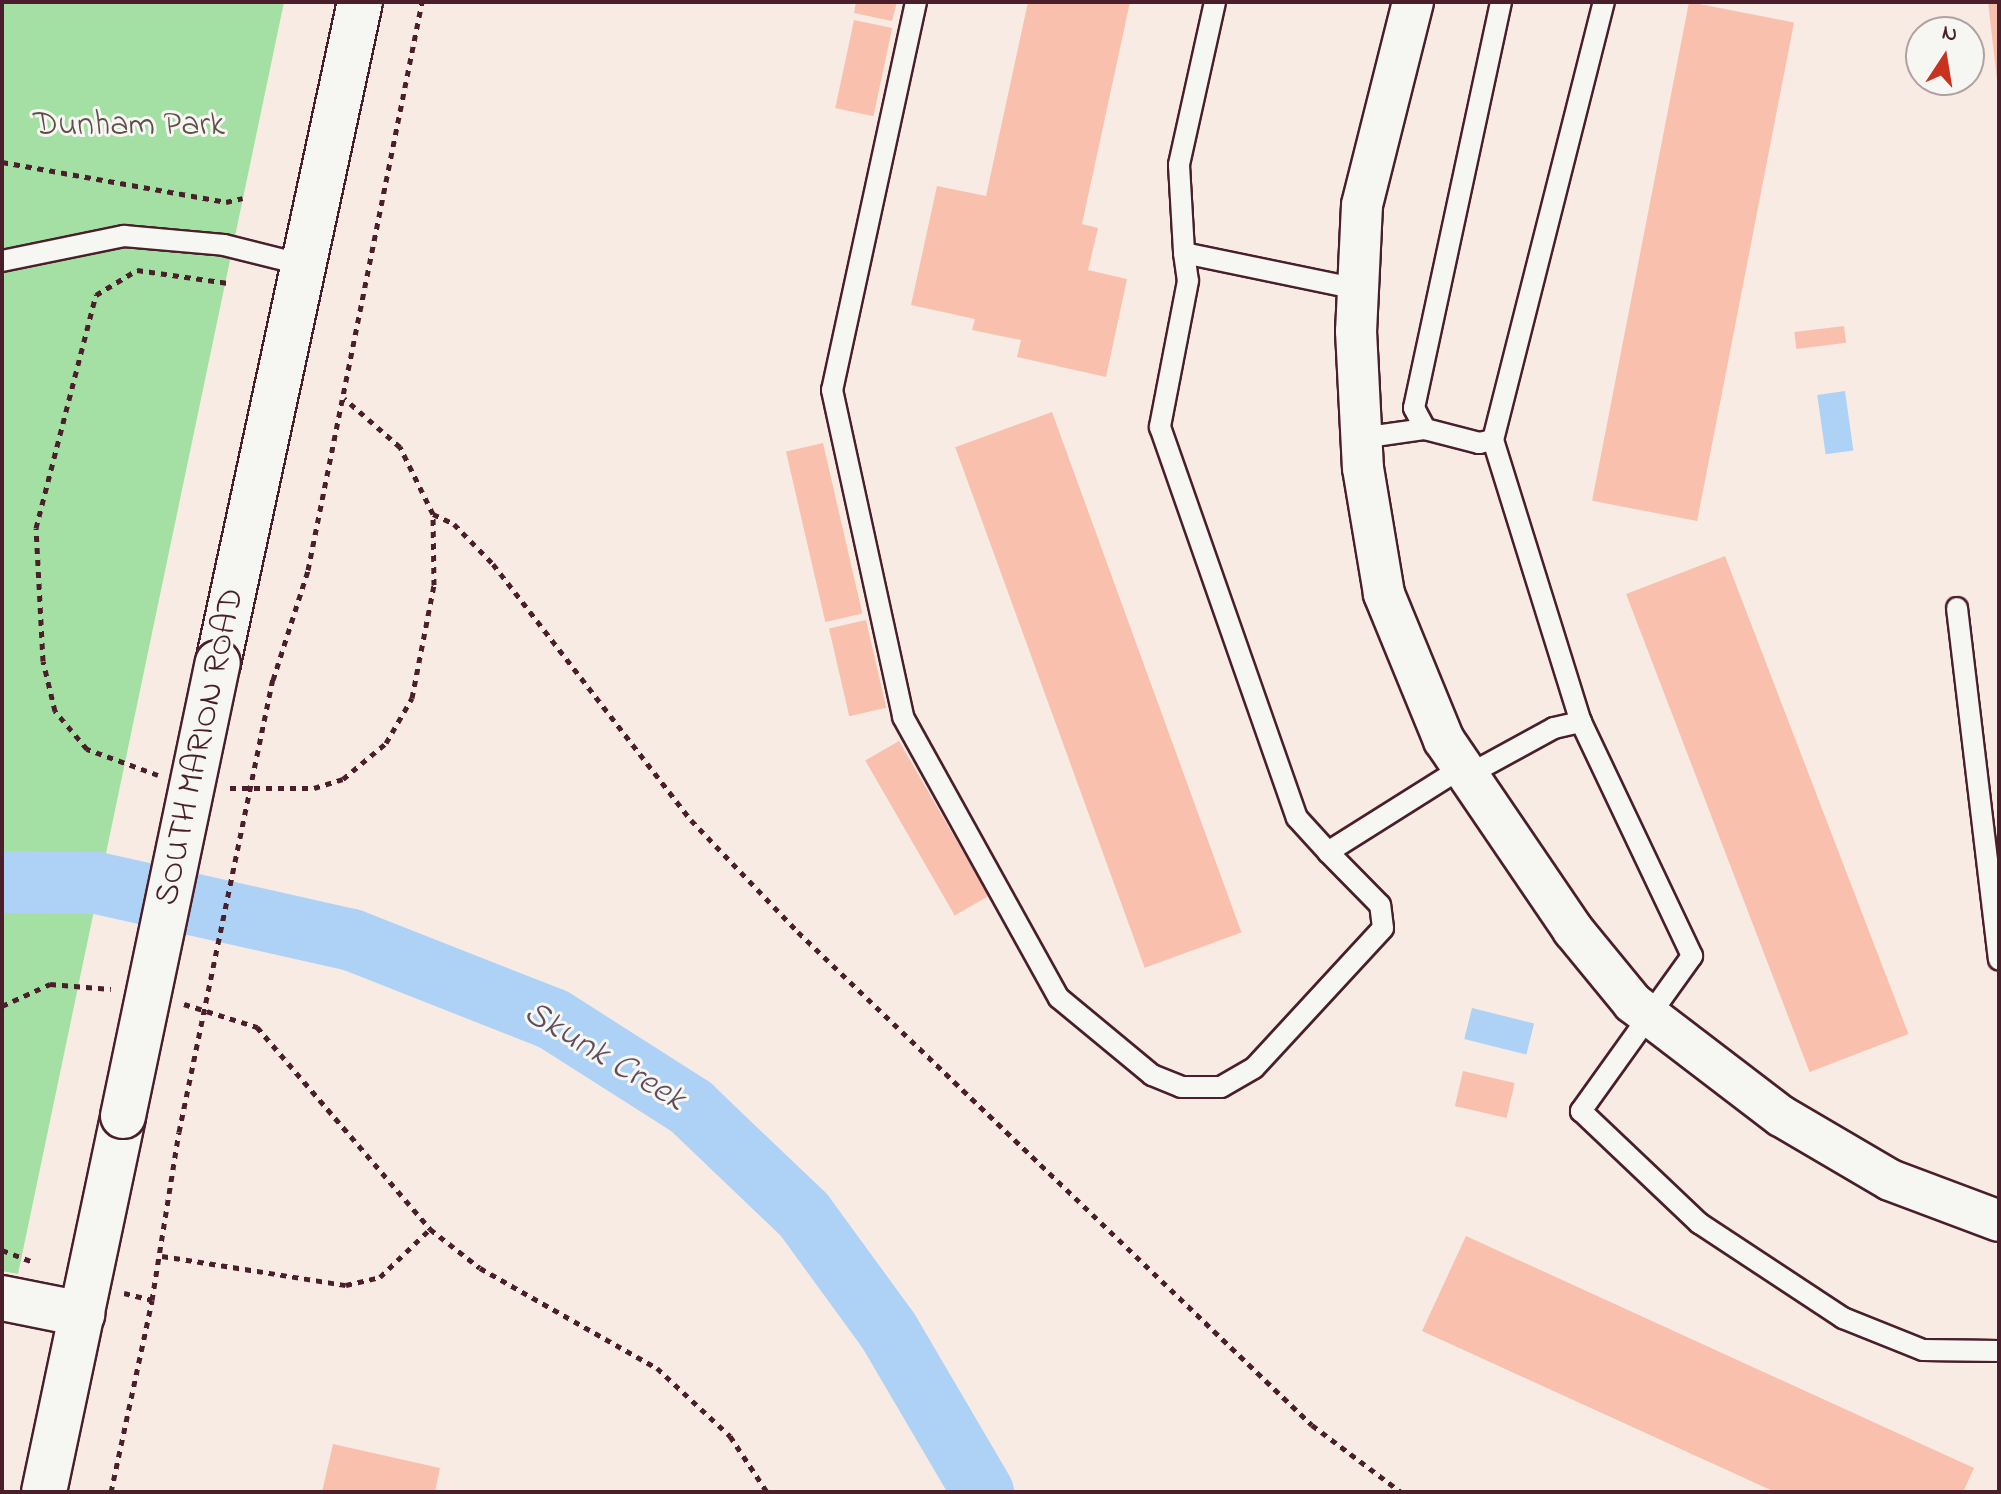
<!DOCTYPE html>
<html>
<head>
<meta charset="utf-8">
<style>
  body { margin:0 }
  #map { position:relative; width:2001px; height:1494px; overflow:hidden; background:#f7ebe4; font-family:"Indie Flower",sans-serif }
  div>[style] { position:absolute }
  .green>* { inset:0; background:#a4dfa4 }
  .water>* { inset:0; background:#aed2f6; transform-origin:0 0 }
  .river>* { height:62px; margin:-31px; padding:0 31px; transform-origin:31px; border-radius:31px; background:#aed2f6 }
  .building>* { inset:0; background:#f9c1ad; transform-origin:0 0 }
  .path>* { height:5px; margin-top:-2.5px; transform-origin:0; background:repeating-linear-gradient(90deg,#4a1f2b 0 6px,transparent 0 12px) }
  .roads { filter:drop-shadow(2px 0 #4a1f2b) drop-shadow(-2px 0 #4a1f2b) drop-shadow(0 2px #4a1f2b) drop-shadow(0 -2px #4a1f2b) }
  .service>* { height:20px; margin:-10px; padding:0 10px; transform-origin:10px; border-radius:10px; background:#f6f6f2 }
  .minor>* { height:40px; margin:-20px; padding:0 20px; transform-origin:20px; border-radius:20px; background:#f6f6f2 }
  .tertiary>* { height:44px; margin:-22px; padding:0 22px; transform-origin:22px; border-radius:22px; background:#f6f6f2 }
  .secondary>* { height:44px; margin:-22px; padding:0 22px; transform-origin:22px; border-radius:22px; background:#f6f6f2 }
  .path-bridge>* { height:5px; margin-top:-2.5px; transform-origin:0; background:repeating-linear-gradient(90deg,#4a1f2b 0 6px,transparent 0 12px) }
  .bridges { filter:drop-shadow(2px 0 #4a1f2b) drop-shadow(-2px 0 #4a1f2b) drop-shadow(0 2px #4a1f2b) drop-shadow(0 -2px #4a1f2b) }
  .secondary-bridge>* { height:44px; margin:-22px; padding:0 22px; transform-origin:22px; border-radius:22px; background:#f6f6f2 }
  span { translate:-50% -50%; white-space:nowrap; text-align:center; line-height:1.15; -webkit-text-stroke:6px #f6f6f2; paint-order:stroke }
  .park-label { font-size:34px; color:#604f49 }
  .street-label { font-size:34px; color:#4a1f2b }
  .water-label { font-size:36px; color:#634c5e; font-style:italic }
  .frame { position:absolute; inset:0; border:4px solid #4a1f2b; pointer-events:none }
  .north { position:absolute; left:1905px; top:16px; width:80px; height:80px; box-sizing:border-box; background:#f6f6f2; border:2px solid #b1a0a2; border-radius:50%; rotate:12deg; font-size:22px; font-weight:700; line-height:32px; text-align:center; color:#4a1f2b }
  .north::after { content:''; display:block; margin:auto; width:28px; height:36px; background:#c8321e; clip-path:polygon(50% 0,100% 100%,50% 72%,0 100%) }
</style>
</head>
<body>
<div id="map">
  <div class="green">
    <i style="clip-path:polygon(2px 2px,284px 2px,18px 1274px,2px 1271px)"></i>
  </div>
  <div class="water">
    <i style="left:1845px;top:391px;width:60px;height:28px;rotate:82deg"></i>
    <i style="left:1472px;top:1008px;width:64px;height:32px;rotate:14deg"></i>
  </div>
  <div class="river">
    <i style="left:2px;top:882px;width:95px;rotate:0.6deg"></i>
    <i style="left:97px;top:883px;width:261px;rotate:12.6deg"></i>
    <i style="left:352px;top:940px;width:216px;rotate:21.5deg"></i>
    <i style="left:553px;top:1019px;width:164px;rotate:32.5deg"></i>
    <i style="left:691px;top:1107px;width:156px;rotate:43.7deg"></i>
    <i style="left:804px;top:1215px;width:142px;rotate:53.9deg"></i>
    <i style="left:888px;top:1330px;width:188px;rotate:59.6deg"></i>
  </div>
  <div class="building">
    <i style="clip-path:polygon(856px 2px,897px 2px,892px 21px,854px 13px)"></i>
    <i style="clip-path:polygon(1028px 2px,1130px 2px,1082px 224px,1098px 228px,1088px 270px,1127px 279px,1106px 377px,1017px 357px,1021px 340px,972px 330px,975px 319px,911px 305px,937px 186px,986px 196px)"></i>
    <i style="left:1689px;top:2px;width:107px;height:508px;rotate:11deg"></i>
    <i style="clip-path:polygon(1988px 2px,1999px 2px,1999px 79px,1997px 80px)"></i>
    <i style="left:854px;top:20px;width:39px;height:90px;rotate:12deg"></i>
    <i style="left:1844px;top:326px;width:17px;height:50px;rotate:83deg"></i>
    <i style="left:1052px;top:412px;width:554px;height:103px;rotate:70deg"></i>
    <i style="left:823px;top:443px;width:175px;height:38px;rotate:77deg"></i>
    <i style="left:1725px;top:556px;width:512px;height:106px;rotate:69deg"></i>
    <i style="left:866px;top:620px;width:90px;height:38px;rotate:77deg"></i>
    <i style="left:899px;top:741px;width:179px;height:39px;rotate:60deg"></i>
    <i style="left:1463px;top:1071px;width:53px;height:36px;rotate:13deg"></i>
    <i style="clip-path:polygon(1466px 1236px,1974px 1468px,1963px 1492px,1775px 1492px,1422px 1331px)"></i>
    <i style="clip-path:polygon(333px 1444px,440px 1468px,435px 1492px,322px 1492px)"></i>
  </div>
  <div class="path">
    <i style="left:2px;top:162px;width:228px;rotate:10.1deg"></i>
    <i style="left:226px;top:202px;width:17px;rotate:-13deg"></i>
    <i style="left:433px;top:514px;width:23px;rotate:25deg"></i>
    <i style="left:454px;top:524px;width:56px;rotate:45.7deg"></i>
    <i style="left:493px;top:564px;width:324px;rotate:52.3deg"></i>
    <i style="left:691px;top:820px;width:155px;rotate:46.3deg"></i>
    <i style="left:798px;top:932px;width:712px;rotate:43.81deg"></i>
    <i style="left:1312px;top:1425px;width:111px;rotate:37deg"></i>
    <i style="left:273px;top:680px;width:115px;rotate:-72.3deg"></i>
    <i style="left:308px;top:570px;width:579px;rotate:-78.65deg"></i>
    <i style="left:158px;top:775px;width:76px;rotate:-159.9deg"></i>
    <i style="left:87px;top:749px;width:50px;rotate:-130.1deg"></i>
    <i style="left:55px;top:711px;width:51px;rotate:-103.5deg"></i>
    <i style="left:43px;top:661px;width:133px;rotate:-93deg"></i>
    <i style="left:36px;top:528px;width:241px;rotate:-75.6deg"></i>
    <i style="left:96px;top:295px;width:48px;rotate:-31.4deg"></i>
    <i style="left:137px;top:270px;width:92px;rotate:8.1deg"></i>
    <i style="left:230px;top:788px;width:84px"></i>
    <i style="left:314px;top:788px;width:30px;rotate:-17deg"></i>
    <i style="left:343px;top:779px;width:56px;rotate:-39.9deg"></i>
    <i style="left:386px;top:743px;width:52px;rotate:-60deg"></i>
    <i style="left:412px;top:698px;width:115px;rotate:-79deg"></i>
    <i style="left:434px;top:585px;width:71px;rotate:-90.8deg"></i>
    <i style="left:433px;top:514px;width:75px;rotate:-116.2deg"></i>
    <i style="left:400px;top:447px;width:74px;rotate:-138.8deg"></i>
    <i style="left:184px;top:1004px;width:77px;rotate:17.5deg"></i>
    <i style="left:257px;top:1027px;width:266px;rotate:49.4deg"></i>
    <i style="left:430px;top:1229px;width:63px;rotate:38deg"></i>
    <i style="left:480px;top:1268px;width:203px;rotate:29.5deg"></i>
    <i style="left:657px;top:1368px;width:100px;rotate:43deg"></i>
    <i style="left:730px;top:1436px;width:67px;rotate:56.5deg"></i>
    <i style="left:2px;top:1006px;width:53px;rotate:-24.6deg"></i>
    <i style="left:50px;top:984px;width:61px;rotate:4.7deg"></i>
    <i style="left:2px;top:1250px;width:31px;rotate:21deg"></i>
    <i style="left:162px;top:1256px;width:186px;rotate:9deg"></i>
    <i style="left:346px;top:1285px;width:35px;rotate:-13deg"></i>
    <i style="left:380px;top:1277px;width:69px;rotate:-43.8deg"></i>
    <i style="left:124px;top:1293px;width:29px;rotate:14deg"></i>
    <i style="left:152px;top:1300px;width:170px;rotate:-80.9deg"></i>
    <i style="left:111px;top:1492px;width:196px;rotate:-77.9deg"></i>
  </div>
  <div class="roads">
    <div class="service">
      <i style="left:916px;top:2px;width:397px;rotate:102.2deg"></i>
      <i style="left:832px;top:390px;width:335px;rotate:77.7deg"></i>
      <i style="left:903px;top:717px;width:321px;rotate:61deg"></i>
      <i style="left:1059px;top:998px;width:121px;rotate:39.6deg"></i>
      <i style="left:1152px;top:1075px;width:31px;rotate:22deg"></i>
      <i style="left:1181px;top:1087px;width:40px"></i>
      <i style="left:1221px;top:1087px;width:38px;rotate:-30deg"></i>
      <i style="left:1254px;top:1068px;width:190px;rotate:-47.3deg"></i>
      <i style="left:1383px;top:928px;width:23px;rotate:-97deg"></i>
      <i style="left:1380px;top:905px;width:74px;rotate:-134.5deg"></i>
      <i style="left:1328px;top:852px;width:160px;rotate:-32.2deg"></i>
      <i style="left:1215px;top:2px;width:167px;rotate:102.5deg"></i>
      <i style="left:1179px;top:165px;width:88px;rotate:86.7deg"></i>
      <i style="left:1184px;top:253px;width:178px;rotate:11.7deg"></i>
      <i style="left:1501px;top:2px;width:415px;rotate:102.1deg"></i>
      <i style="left:1414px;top:408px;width:24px;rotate:62deg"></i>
      <i style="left:1425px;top:429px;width:56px;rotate:14.5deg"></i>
      <i style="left:1479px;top:443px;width:14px;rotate:-12deg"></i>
      <i style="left:1493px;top:440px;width:452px;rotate:-75.8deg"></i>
      <i style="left:1184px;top:253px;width:28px;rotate:82deg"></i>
      <i style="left:1188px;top:281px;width:149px;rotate:100.9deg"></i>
      <i style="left:1160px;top:427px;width:414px;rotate:70.7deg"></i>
      <i style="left:1297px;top:818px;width:46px;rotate:47.6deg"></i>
      <i style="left:2px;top:261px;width:125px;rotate:-11.6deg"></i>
      <i style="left:124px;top:236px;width:100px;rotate:5.1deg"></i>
      <i style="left:224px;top:245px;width:82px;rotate:14deg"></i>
      <i style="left:1361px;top:438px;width:65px;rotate:-8deg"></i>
      <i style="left:1493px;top:440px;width:295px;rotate:72.7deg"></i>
      <i style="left:1957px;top:608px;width:354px;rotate:83.2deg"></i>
      <i style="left:1468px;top:775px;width:98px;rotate:-28.7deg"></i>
      <i style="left:1554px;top:728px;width:28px;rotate:-13deg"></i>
      <i style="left:1581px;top:722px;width:259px;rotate:64.6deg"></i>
      <i style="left:1692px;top:956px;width:191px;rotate:125.6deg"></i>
      <i style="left:1581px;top:1111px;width:163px;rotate:43.5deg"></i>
      <i style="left:1699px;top:1223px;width:173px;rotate:33.4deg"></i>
      <i style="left:1843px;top:1318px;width:86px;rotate:21.8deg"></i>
      <i style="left:1923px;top:1350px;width:76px;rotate:0.8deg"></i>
    </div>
    <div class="minor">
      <i style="left:1413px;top:2px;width:209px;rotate:104.1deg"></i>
      <i style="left:1362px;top:205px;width:126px;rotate:92.7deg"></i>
      <i style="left:1356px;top:331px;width:137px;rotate:87.1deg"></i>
      <i style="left:1363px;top:468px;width:128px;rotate:80.5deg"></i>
      <i style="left:1384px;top:594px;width:158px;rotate:67.7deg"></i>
      <i style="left:1444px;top:740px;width:230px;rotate:55.8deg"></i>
      <i style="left:1573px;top:930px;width:94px;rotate:50.6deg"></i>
      <i style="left:1633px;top:1003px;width:186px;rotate:37.4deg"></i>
      <i style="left:1781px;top:1116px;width:126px;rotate:30.4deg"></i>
      <i style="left:1890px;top:1180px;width:116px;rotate:20.6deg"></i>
    </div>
    <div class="tertiary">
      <i style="left:2px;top:1298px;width:82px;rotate:11.3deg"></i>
    </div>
    <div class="secondary">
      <i style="left:218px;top:663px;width:676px;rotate:-77.88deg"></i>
      <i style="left:44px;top:1492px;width:384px;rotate:-78.1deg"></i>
    </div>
  </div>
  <div class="path-bridge">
    <i style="left:179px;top:1132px;width:462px;rotate:-78.3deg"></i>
  </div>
  <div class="bridges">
    <div class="secondary-bridge">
      <i style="left:123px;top:1116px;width:463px;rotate:-78.2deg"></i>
    </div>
  </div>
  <div class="park-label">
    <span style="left:129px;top:127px">Dunham Park</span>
  </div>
  <div class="street-label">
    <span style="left:201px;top:747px;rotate:-78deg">SOUTH MARION ROAD</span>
  </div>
  <div class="water-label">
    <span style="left:604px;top:1057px;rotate:31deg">Skunk Creek</span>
  </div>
  <div class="frame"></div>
  <div class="north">N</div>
</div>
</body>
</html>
